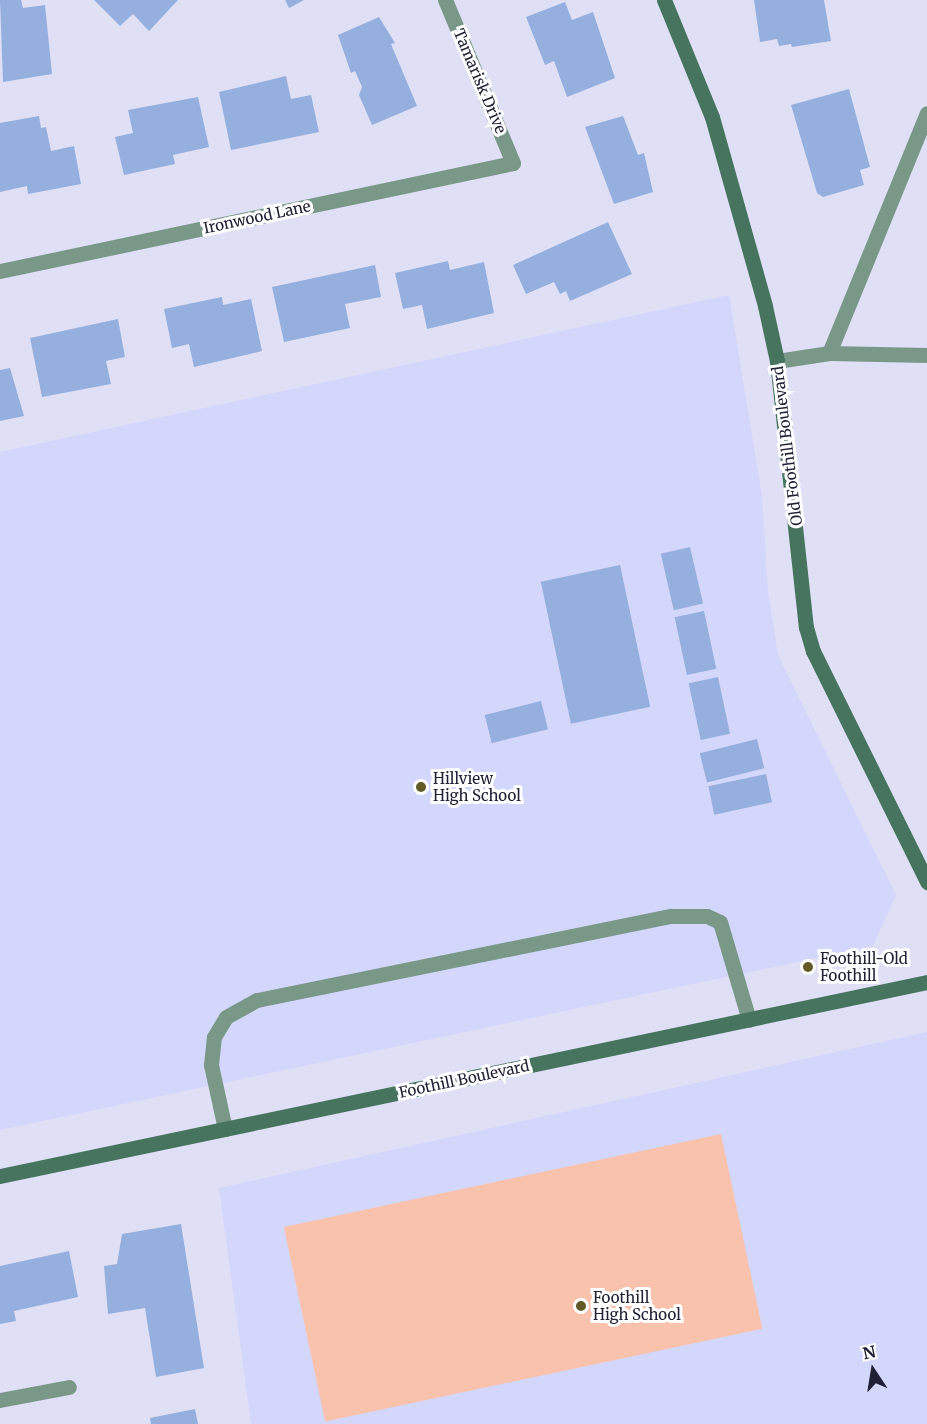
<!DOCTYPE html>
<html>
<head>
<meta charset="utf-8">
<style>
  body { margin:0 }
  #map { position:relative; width:927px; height:1424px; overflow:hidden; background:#dfe0f6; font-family:Merriweather,serif }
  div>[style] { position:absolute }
  .built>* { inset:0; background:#d4d7fc }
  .green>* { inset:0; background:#f9c2ad; transform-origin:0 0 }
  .building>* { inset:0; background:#95afde; transform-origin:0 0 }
  .lane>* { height:15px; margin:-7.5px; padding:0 7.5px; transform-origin:7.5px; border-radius:7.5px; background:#7a9888 }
  .street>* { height:15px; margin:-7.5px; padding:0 7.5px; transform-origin:7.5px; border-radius:7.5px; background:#7a9888 }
  .secondary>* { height:15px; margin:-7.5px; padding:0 7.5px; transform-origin:7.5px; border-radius:7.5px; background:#46745e }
  .dots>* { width:16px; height:16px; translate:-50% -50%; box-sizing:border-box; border:3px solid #fff; border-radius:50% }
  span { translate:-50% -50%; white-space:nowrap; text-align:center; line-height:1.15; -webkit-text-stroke:6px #fff; paint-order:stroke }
  .street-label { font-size:15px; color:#202135 }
  .poi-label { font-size:15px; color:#202135 }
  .left { translate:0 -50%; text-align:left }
  .north { position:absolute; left:843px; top:1340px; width:60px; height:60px; -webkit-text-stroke:4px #fff; paint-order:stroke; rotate:348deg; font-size:16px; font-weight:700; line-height:24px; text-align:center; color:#202135 }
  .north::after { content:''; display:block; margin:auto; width:21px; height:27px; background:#202135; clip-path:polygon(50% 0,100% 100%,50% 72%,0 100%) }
</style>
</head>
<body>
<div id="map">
  <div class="built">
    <i style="clip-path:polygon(729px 295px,762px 496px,768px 592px,778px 655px,896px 895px,873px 946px,0 1130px,0 452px)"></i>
    <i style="clip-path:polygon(927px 1032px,927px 1424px,251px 1424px,219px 1188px)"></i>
  </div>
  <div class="green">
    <i style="left:721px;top:1134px;width:199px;height:447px;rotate:78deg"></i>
  </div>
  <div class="building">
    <i style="clip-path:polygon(0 0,21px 0,23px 8px,45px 5px,52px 74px,3px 82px)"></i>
    <i style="clip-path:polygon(94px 0,178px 0,149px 31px,133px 14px,120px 26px)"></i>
    <i style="clip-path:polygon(285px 0,304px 0,289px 8px)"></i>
    <i style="clip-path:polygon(754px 0,824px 0,831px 41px,792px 47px,791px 44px,779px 46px,777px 39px,760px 42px)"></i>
    <i style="clip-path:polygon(565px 2px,572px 20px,593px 12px,615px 78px,567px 97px,554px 61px,545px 65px,526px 17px)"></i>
    <i style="clip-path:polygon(379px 17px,395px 43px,391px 44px,417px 106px,372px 125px,359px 95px,362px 87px,355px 71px,351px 73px,338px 35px)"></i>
    <i style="clip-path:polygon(286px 76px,291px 99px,311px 95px,319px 132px,231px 150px,219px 92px)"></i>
    <i style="clip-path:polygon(849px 89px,870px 167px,860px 170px,864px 185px,823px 197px,817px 193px,791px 105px)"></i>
    <i style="clip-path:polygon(198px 97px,209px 147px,173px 155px,175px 164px,124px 175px,115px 137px,133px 133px,128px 110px)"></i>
    <i style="clip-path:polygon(39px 116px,41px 128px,46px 127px,51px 151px,74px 146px,81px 184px,28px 194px,27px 186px,0 192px,0 123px)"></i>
    <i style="clip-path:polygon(623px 116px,638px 155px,644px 153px,653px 192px,614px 204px,585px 127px)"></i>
    <i style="clip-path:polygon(608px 222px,632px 274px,570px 301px,566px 291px,560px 294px,554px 282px,526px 294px,513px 265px)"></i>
    <i style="clip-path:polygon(448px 261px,450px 270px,484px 262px,494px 313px,427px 329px,422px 305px,403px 309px,395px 273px)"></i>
    <i style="clip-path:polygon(375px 265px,381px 297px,345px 304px,350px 328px,284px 342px,272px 287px)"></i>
    <i style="clip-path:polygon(222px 297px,223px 305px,251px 299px,262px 351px,194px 367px,189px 344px,172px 348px,164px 309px)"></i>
    <i style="clip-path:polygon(118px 319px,125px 357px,106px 361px,111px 384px,42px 397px,30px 338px)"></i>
    <i style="clip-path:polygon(10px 368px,24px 416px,0 421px,0 370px)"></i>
    <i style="left:690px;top:547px;width:58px;height:30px;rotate:77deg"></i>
    <i style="left:620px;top:565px;width:145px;height:81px;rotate:78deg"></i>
    <i style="left:704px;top:611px;width:59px;height:30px;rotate:78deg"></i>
    <i style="left:718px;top:677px;width:58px;height:30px;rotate:78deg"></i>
    <i style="left:541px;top:701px;width:29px;height:58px;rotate:76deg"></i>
    <i style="left:757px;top:739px;width:30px;height:59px;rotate:76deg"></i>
    <i style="left:766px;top:774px;width:29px;height:59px;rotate:78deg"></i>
    <i style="clip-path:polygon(181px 1224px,204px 1368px,156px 1377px,145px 1308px,108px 1314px,104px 1266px,117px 1264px,122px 1234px)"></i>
    <i style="clip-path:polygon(69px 1251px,78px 1297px,14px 1311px,16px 1321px,0 1324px,0 1266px)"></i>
    <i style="clip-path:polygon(195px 1409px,198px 1424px,151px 1424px,150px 1418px)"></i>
  </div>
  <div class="lane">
    <i style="left:829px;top:353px;width:259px;rotate:-67.8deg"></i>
    <i style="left:777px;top:361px;width:53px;rotate:-8.7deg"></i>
    <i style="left:829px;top:353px;width:98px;rotate:1.2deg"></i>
    <i style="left:225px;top:1129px;width:66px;rotate:-102.3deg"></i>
    <i style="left:211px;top:1065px;width:28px;rotate:-84deg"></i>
    <i style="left:214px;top:1037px;width:23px;rotate:-59deg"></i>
    <i style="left:226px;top:1017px;width:35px;rotate:-29deg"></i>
    <i style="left:257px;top:1000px;width:422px;rotate:-11.5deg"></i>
    <i style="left:671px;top:916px;width:36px"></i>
    <i style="left:707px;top:916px;width:14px;rotate:25deg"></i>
    <i style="left:720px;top:922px;width:102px;rotate:73.5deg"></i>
  </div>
  <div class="street">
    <i style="left:0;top:271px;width:524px;rotate:-11.89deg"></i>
    <i style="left:513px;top:163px;width:177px;rotate:-112.6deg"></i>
    <i style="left:0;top:1400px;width:70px;rotate:-10.7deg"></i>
  </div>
  <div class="secondary">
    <i style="left:664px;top:0;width:126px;rotate:67.7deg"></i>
    <i style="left:712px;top:117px;width:196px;rotate:74.3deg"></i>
    <i style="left:765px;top:306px;width:56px;rotate:77.7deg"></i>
    <i style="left:777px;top:361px;width:268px;rotate:83.8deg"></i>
    <i style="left:806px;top:627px;width:25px;rotate:74deg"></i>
    <i style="left:813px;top:651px;width:258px;rotate:63.7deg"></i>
    <i style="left:0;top:1176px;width:947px;rotate:-11.82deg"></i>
  </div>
  <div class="dots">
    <i style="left:421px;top:787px;background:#615a27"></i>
    <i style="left:808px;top:967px;background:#615a27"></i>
    <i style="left:581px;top:1306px;background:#615a27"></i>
  </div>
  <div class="street-label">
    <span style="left:480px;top:81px;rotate:67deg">Tamarisk Drive</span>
    <span style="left:257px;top:217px;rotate:-12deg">Ironwood Lane</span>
    <span style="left:787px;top:446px;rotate:-97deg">Old Foothill Boulevard</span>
    <span style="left:464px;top:1079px;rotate:-12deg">Foothill Boulevard</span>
  </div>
  <div class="poi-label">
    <span class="left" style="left:433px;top:787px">Hillview<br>High School</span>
    <span class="left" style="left:820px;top:967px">Foothill-Old<br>Foothill</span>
    <span class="left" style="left:593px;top:1306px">Foothill<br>High School</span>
  </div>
  <div class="north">N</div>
</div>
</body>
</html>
